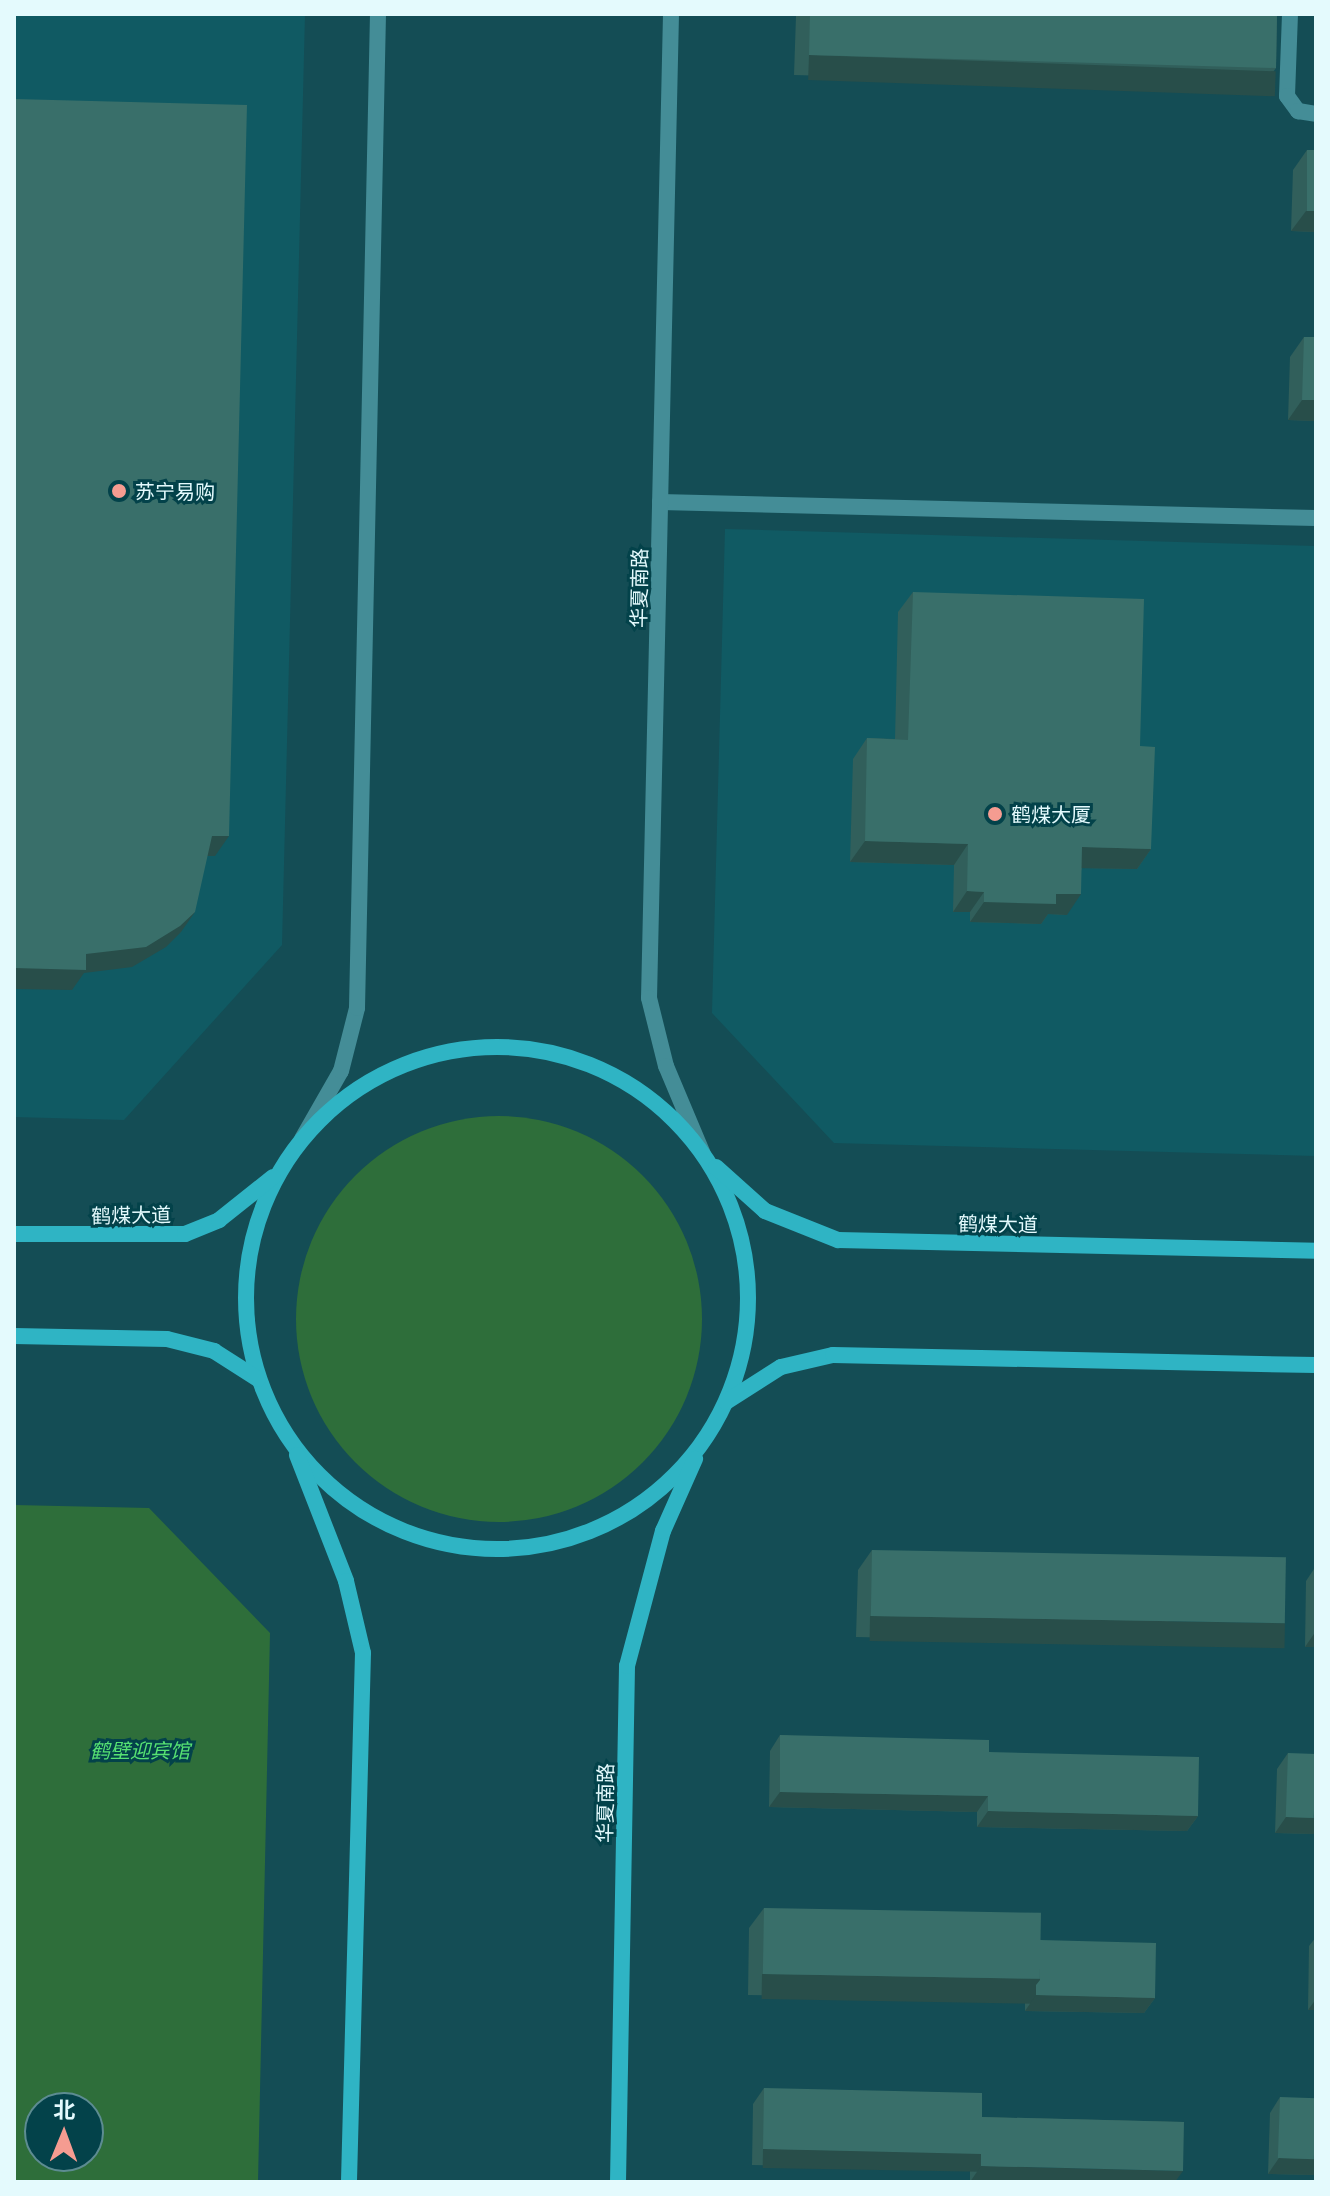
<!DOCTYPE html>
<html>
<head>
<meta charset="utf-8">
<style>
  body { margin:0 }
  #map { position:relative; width:1330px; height:2196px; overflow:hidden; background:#144d55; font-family:"PT Serif","Noto Sans SC",serif }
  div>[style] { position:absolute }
  .built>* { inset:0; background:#105a63 }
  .green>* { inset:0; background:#2e6e3a }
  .round { border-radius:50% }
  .service>* { height:16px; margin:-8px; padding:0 8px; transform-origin:8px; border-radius:8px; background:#448d97 }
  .tertiary>* { height:16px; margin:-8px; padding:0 8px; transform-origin:8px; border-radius:8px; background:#448d97 }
  .secondary>* { height:16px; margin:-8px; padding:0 8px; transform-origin:8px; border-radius:8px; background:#2fb4c4 }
  .secondary>.ring { margin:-8px; padding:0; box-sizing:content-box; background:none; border:16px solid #2fb4c4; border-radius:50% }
  .wall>* { inset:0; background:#315f5b }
  .shaded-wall>* { inset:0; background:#284e4a; transform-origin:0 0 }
  .building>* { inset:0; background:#396f6a; transform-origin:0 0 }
  .dots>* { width:22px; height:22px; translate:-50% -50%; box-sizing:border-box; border:4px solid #03424a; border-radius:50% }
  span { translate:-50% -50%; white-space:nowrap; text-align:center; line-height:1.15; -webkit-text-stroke:6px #03424a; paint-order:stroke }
  .poi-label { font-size:20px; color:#e4fafd }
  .left { translate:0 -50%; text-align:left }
  .street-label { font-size:20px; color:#e4fafd }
  .park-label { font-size:20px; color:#56e172; font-style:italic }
  .frame { position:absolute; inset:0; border:16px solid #e4fafd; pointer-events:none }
  .north { position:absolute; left:24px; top:2092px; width:80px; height:80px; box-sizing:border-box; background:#03424a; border:2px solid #5d8c92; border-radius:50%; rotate:1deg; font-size:22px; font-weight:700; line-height:32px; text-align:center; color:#e4fafd }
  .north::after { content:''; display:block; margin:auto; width:28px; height:36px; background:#f59c91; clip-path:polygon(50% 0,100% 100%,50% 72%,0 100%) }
</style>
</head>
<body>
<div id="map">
  <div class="built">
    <i style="clip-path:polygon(14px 14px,305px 14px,282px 945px,124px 1120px,14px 1117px)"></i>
    <i style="clip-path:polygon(725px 529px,1316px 546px,1316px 1156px,834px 1143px,712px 1013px)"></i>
  </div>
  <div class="green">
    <i class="round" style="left:296px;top:1116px;width:406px;height:406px"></i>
    <i style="clip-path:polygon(evenodd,14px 1505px,149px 1508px,270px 1633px,258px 2182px,14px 2182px,14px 1505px,40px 2108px,88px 2108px,88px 2156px,40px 2156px,40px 2108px)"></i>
  </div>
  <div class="service">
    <i style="left:1290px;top:14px;width:82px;rotate:92.1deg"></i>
    <i style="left:1287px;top:96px;width:19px;rotate:54deg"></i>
    <i style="left:1298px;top:111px;width:18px;rotate:9deg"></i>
    <i style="left:660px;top:502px;width:656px;rotate:1.4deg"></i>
  </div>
  <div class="tertiary">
    <i style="left:671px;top:14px;width:984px;rotate:91.28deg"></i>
    <i style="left:649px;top:998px;width:70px;rotate:76deg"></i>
    <i style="left:666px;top:1066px;width:95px;rotate:67.2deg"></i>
    <i style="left:302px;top:1139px;width:78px;rotate:-60.2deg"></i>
    <i style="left:341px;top:1071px;width:65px;rotate:-75.7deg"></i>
    <i style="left:357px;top:1008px;width:994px;rotate:-88.79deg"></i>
  </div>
  <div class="secondary">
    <i class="ring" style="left:246px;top:1047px;width:486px;height:486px"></i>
    <i style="left:716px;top:1167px;width:66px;rotate:41.9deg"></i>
    <i style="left:765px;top:1211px;width:79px;rotate:21.7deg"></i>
    <i style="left:838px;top:1240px;width:478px;rotate:1.3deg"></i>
    <i style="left:14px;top:1234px;width:171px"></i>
    <i style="left:185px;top:1234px;width:37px;rotate:-22deg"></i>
    <i style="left:219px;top:1220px;width:69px;rotate:-38.5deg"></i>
    <i style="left:14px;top:1336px;width:153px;rotate:1.1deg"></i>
    <i style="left:167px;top:1339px;width:49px;rotate:14.3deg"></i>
    <i style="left:214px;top:1351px;width:52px;rotate:32.5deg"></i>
    <i style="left:726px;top:1402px;width:65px;rotate:-32.5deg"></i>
    <i style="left:781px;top:1367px;width:53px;rotate:-13deg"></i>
    <i style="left:833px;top:1355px;width:483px;rotate:1.2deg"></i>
    <i style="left:297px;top:1455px;width:135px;rotate:68.7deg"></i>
    <i style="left:346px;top:1581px;width:74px;rotate:76.7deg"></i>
    <i style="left:363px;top:1653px;width:529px;rotate:91.52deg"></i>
    <i style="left:618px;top:2182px;width:516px;rotate:-89deg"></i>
    <i style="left:627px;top:1666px;width:140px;rotate:-75.1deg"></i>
    <i style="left:663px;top:1531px;width:79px;rotate:-66deg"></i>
  </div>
  <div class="wall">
    <i style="clip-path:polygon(797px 14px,1277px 14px,1276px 68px,1262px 88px,794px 75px,796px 16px)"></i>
    <i style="clip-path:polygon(1307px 150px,1316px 150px,1316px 232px,1291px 231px,1293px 170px)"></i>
    <i style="clip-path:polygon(1304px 337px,1316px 421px,1288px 420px,1290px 357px)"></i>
    <i style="clip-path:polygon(913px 592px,1140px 746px,1151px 849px,1137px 869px,1082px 868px,1067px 915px,1048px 914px,1041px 924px,970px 922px,970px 912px,953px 912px,954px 865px,850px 862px,853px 759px,867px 738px,895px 739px,898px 612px)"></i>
    <i style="clip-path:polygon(872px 1550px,1271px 1646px,856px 1637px,858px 1570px)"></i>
    <i style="clip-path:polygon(1316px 1566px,1316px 1647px,1305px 1647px,1306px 1581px)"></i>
    <i style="clip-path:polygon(780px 1735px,989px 1752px,1198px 1816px,1187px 1831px,977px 1827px,977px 1812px,769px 1807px,770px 1751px)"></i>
    <i style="clip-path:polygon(1288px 1753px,1316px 1834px,1275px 1833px,1277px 1769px)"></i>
    <i style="clip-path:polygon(764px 1908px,1040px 1940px,1155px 1998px,1144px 2013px,1025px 2011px,1025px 2001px,748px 1995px,749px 1928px)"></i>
    <i style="clip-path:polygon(1316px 1937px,1316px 2010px,1308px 2010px,1309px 1946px)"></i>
    <i style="clip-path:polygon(764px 2088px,982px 2117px,1184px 2122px,970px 2182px,970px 2170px,752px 2165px,753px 2104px)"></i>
    <i style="clip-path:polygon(1280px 2097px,1316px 2175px,1268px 2174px,1270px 2113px)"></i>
  </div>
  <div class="shaded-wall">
    <i style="left:809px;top:55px;width:467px;height:25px;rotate:2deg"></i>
    <i style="clip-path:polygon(1306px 211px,1316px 211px,1316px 232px,1291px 231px)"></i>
    <i style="clip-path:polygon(1302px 400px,1316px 400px,1316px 421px,1288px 420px)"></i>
    <i style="clip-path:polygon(212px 836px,229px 836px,215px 856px,198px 856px)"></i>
    <i style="clip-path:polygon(865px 841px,968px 844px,954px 865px,850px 862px)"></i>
    <i style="clip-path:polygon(1082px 847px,1151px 849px,1137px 869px,1068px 868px)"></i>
    <i style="clip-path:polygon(967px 891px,984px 892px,970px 912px,953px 912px)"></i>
    <i style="clip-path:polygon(1056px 894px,1081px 894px,1067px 915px,1048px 914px,1041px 924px,970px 922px,984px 902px)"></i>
    <i style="clip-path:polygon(195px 912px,181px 932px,166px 947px,132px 967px,84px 973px,72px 990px,14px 989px,14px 968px,86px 954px)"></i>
    <i style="left:870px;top:1616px;width:415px;height:25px;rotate:1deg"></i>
    <i style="clip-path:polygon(1316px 1631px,1316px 1647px,1305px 1647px)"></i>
    <i style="clip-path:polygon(780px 1792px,988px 1796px,977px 1812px,769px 1807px)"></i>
    <i style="clip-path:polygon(988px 1811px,1198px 1816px,1187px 1831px,977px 1827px)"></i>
    <i style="clip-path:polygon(1286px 1817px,1316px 1818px,1316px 1834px,1275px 1833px)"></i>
    <i style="left:762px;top:1974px;width:278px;height:25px;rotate:1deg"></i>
    <i style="clip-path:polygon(1036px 1995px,1155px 1998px,1144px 2013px,1025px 2011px)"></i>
    <i style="clip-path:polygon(1316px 1999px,1316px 2010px,1308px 2010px)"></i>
    <i style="left:763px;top:2149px;width:218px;height:19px;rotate:1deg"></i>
    <i style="clip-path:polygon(1279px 2158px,1316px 2159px,1316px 2175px,1268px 2174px)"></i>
    <i style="clip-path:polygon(981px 2166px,1183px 2171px,1175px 2182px,970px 2182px)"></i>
  </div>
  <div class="building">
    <i style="clip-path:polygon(810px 14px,1277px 14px,1276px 68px,809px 55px)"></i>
    <i style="clip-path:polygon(14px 99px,247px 105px,229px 836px,212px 836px,195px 912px,180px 926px,146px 947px,86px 954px,86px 970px,14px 968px)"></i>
    <i style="left:1307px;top:150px;width:9px;height:61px"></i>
    <i style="clip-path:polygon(1304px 337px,1316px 337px,1316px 400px,1302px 400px)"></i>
    <i style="clip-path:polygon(913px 592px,1144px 599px,1140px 746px,1155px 747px,1151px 849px,1082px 847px,1081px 894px,1056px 894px,1056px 904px,984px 902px,984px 892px,967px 891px,968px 844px,865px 841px,867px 738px,908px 740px)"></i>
    <i style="left:872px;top:1550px;width:414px;height:66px;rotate:1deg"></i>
    <i style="clip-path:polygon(780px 1735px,989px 1740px,989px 1752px,1199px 1757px,1198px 1816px,988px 1811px,988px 1796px,780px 1792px)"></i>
    <i style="left:1288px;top:1753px;width:28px;height:64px;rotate:2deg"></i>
    <i style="left:764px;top:1908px;width:277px;height:66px;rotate:1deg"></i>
    <i style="clip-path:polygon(1040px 1940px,1156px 1943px,1155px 1998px,1036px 1995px,1036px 1985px,1040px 1980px)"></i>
    <i style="clip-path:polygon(764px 2088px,982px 2093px,982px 2117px,1184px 2122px,1183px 2171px,981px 2166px,981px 2154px,763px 2149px)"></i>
    <i style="left:1280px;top:2097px;width:36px;height:61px;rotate:2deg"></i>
  </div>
  <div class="dots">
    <i style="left:119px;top:491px;background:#f59c91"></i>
    <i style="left:995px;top:814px;background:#f59c91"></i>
  </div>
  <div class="poi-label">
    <span class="left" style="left:135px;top:491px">苏宁易购</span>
    <span class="left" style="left:1011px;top:814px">鹤煤大厦</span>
  </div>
  <div class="street-label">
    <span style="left:639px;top:588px;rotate:-89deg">华夏南路</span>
    <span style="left:131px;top:1215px;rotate:-1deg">鹤煤大道</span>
    <span style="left:998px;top:1224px;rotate:1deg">鹤煤大道</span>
    <span style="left:605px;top:1803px;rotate:-89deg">华夏南路</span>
  </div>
  <div class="park-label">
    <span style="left:140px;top:1750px">鹤壁迎宾馆</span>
  </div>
  <div class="frame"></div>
  <div class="north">北</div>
</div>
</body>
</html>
